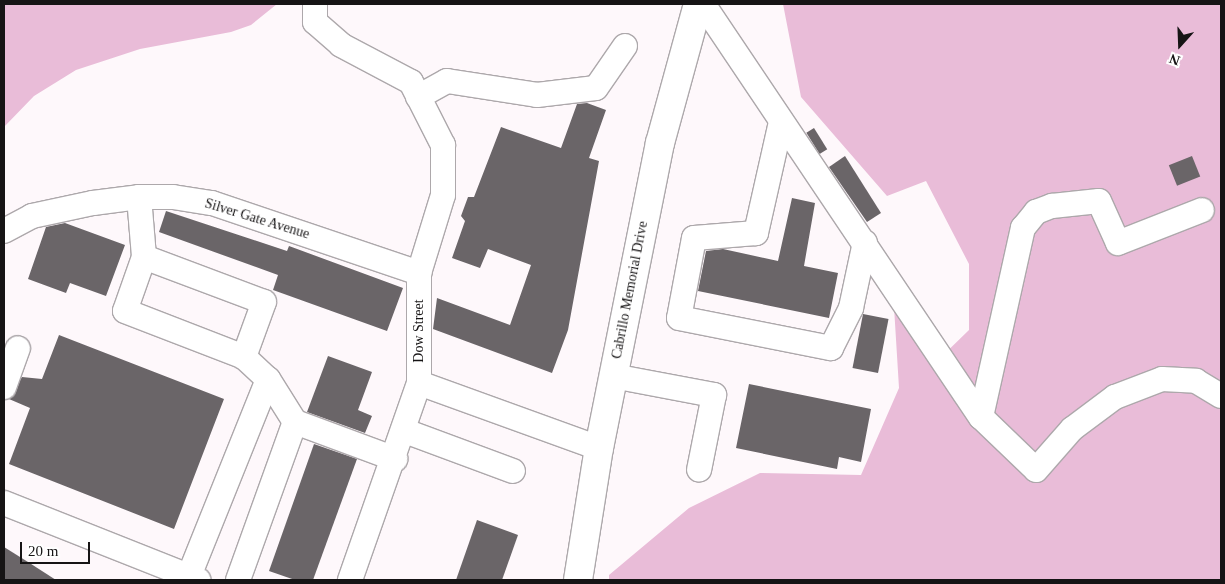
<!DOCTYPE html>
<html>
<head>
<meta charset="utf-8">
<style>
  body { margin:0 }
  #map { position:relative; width:1225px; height:584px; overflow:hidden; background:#fef8fb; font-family:Georgia,serif }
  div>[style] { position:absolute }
  .green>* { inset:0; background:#e9bcd8 }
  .building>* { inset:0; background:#6a6568; transform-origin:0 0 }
  .roads { filter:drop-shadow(1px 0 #ada8ab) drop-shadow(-1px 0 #ada8ab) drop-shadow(0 1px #ada8ab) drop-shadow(0 -1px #ada8ab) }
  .minor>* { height:24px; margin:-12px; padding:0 12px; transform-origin:12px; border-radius:12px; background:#fff }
  .major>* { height:28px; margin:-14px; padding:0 14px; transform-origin:14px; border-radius:14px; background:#fff }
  span { translate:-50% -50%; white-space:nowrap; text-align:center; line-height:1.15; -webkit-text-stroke:4px #fff; paint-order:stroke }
  .street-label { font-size:14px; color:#161415 }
  .frame { position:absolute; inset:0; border:5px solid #161415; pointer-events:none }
  .north { position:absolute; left:1155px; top:20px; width:50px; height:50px; -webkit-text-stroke:4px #fff; paint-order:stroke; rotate:200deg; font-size:14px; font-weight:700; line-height:20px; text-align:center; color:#161415 }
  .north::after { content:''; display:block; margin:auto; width:18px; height:22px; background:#161415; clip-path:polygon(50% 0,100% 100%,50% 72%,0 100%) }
  .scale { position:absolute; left:20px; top:542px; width:70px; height:22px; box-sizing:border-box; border:2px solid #161415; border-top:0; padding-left:6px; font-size:15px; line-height:18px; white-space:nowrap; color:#161415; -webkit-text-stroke:4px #fff; paint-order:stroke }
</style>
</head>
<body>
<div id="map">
  <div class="green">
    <i style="clip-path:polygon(4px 4px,277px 4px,251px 25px,231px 32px,140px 49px,76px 70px,34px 96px,4px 127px)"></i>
    <i style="clip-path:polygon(783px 4px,1221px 4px,1221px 580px,609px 580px,609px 575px,689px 508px,760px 473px,861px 475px,899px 388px,894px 307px,932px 366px,969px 330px,969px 264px,926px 181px,887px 196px,801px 97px)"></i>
  </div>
  <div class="building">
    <i style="clip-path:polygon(587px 103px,606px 110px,589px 158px,599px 161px,568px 330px,552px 373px,433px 329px,437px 298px,510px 325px,531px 265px,488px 249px,480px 268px,452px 258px,465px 221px,461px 216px,468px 197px,474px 197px,501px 127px,561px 148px,577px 104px)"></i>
    <i style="left:814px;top:128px;width:25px;height:9px;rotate:58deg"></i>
    <i style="clip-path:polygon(845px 156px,881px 213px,867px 222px,829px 167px)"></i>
    <i style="left:1192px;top:156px;width:22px;height:25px;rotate:68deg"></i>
    <i style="clip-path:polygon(792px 198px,815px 203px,804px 266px,838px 273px,829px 318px,698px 291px,706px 251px,723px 249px,778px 261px)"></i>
    <i style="clip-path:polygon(166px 211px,287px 251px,289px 246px,403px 288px,387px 331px,273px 290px,278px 275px,159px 232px)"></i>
    <i style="clip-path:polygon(65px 223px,125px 245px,106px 296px,70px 283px,66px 293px,28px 279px,46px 227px)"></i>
    <i style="left:863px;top:314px;width:26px;height:55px;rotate:11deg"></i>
    <i style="clip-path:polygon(59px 335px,224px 399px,174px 529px,9px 464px,30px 408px,9px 399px,22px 377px,42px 379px)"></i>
    <i style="clip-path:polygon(328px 356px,372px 372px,358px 410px,372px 416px,365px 433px,307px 412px)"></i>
    <i style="clip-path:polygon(749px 384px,871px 409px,861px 462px,839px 457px,837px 469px,736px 448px)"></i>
    <i style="clip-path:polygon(314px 444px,357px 459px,313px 580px,295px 580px,269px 571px)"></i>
    <i style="clip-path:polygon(477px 520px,518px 535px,502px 580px,456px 580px)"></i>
    <i style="clip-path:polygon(4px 547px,28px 562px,56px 580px,4px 580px)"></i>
  </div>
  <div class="roads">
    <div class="minor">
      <i style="left:315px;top:4px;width:18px;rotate:90deg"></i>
      <i style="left:315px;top:22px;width:35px;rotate:41deg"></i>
      <i style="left:341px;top:45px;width:79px;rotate:27.9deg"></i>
      <i style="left:411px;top:82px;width:71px;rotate:63.1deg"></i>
      <i style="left:443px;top:145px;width:50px;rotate:90deg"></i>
      <i style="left:443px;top:195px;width:82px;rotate:107.1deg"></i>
      <i style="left:419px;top:273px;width:110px;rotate:90deg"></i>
      <i style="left:419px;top:383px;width:209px;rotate:109.3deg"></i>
      <i style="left:703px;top:4px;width:498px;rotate:56.1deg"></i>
      <i style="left:981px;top:417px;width:76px;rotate:43.9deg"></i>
      <i style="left:1036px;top:470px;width:55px;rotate:-48.7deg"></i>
      <i style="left:1072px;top:429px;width:54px;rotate:-36.7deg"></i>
      <i style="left:1115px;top:397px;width:50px;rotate:-21deg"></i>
      <i style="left:1162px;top:379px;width:34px;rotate:3deg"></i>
      <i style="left:1196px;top:381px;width:29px;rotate:31deg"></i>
      <i style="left:418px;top:97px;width:33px;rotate:-29deg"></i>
      <i style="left:447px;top:81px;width:91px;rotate:8.8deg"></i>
      <i style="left:537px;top:95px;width:59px;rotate:-6.8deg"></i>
      <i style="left:596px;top:88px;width:51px;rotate:-55.4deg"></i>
      <i style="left:781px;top:122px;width:114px;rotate:102.7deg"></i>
      <i style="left:756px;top:233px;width:62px;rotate:175.4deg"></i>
      <i style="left:694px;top:238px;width:81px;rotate:100.6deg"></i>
      <i style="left:679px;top:318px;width:155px;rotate:11.2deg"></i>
      <i style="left:831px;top:348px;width:45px;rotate:-63.4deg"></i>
      <i style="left:851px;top:308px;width:67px;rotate:-78deg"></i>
      <i style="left:139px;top:197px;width:60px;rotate:85.2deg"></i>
      <i style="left:144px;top:257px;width:57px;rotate:109.4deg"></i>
      <i style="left:125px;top:311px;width:128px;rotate:21.1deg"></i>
      <i style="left:244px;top:357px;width:33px;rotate:43deg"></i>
      <i style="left:268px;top:379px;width:51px;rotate:57.9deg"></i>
      <i style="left:295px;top:422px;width:107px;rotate:20.3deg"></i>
      <i style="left:4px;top:231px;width:32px;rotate:-28deg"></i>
      <i style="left:32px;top:216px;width:62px;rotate:-12deg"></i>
      <i style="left:93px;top:203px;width:46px;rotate:-7.4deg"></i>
      <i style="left:139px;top:197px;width:34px"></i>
      <i style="left:173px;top:197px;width:39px;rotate:9deg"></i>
      <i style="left:212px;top:203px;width:219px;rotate:18.7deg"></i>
      <i style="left:144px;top:257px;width:128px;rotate:20.6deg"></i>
      <i style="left:264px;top:302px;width:59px;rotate:110deg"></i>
      <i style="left:613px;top:376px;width:103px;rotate:10.7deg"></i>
      <i style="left:714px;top:395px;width:76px;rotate:101.3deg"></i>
      <i style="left:419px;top:383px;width:191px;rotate:19.9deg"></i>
      <i style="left:4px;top:387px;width:41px;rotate:-70.3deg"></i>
      <i style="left:981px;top:417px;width:194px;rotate:-77.5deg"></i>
      <i style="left:1023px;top:228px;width:21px;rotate:-51deg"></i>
      <i style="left:1036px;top:212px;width:17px;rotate:-21deg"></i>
      <i style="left:1052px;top:206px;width:47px;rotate:-6.1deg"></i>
      <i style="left:1099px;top:201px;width:46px;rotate:65.7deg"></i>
      <i style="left:1118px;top:243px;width:90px;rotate:-21.4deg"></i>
      <i style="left:405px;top:431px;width:115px;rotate:20.3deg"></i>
      <i style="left:4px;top:503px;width:209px;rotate:21.6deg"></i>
      <i style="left:189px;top:576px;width:212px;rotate:-68.1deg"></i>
      <i style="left:238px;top:580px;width:168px;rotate:-70.2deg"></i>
    </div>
    <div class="major">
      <i style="left:578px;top:580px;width:134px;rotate:-81deg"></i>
      <i style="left:599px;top:448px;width:311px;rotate:-78.7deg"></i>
      <i style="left:660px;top:143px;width:144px;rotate:-74.7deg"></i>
    </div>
  </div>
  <div class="street-label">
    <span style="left:257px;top:219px;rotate:17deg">Silver Gate Avenue</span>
    <span style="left:630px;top:290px;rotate:-79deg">Cabrillo Memorial Drive</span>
    <span style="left:419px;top:331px;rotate:-90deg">Dow Street</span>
  </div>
  <div class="frame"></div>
  <div class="north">N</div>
  <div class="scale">20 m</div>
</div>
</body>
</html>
